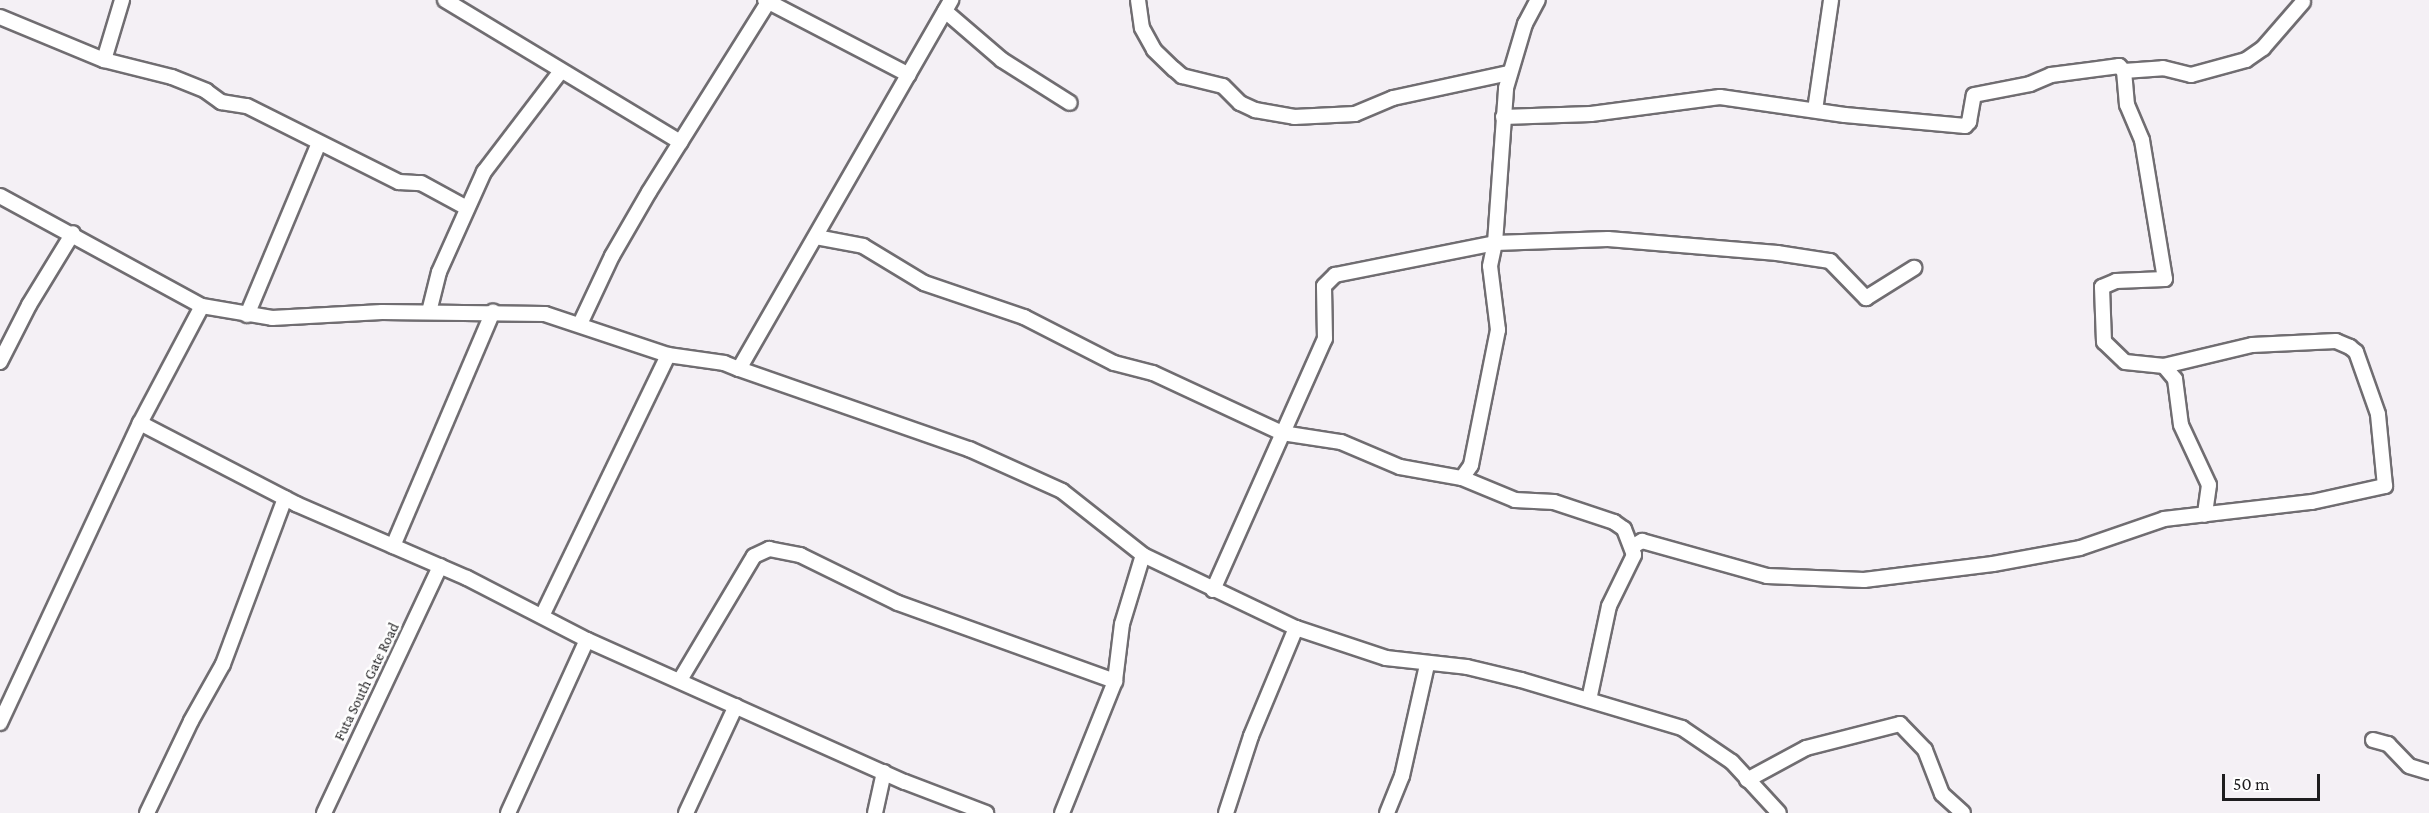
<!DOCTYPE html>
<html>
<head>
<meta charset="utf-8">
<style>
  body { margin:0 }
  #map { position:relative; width:2429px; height:813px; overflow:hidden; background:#f4f0f5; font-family:"Crimson Pro",serif }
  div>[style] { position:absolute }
  .roads { filter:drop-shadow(2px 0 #706d71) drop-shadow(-2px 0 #706d71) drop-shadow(0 2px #706d71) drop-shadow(0 -2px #706d71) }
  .minor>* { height:14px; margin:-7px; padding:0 7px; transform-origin:7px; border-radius:7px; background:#fff }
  span { translate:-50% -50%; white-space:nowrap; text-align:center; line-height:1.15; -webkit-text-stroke:5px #fff; paint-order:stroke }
  .street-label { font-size:15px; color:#1e1d1f }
  .scale { position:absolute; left:2222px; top:774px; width:98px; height:27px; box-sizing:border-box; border:3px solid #1e1d1f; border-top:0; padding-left:8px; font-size:18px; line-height:21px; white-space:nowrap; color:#1e1d1f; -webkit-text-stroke:4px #fff; paint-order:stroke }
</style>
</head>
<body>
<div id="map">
  <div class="roads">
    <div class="minor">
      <i style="left:445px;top:0;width:275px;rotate:31.1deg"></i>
      <i style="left:765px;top:0;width:162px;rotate:27.5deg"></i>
      <i style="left:1138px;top:0;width:28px;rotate:82deg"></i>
      <i style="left:1142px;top:28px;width:25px;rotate:61deg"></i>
      <i style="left:1154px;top:50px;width:28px;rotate:44deg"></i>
      <i style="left:1174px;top:69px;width:11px;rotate:41deg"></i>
      <i style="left:1182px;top:76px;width:42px;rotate:13.7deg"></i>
      <i style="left:1223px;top:86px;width:24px;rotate:45deg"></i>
      <i style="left:1240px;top:103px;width:17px;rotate:25deg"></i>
      <i style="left:1255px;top:110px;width:40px;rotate:10deg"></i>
      <i style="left:1294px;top:117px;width:61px;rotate:-2.8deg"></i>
      <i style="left:1355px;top:114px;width:41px;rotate:-22.8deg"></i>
      <i style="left:1393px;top:98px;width:119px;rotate:-12.2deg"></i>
      <i style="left:945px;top:11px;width:75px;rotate:40.7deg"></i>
      <i style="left:1002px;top:60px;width:80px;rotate:32.3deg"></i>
      <i style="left:0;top:17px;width:113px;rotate:22.5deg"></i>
      <i style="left:104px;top:60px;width:70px;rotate:14deg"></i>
      <i style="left:172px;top:77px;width:37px;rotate:22deg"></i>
      <i style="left:206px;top:91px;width:19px;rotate:36deg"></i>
      <i style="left:221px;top:102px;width:26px;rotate:9deg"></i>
      <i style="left:247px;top:106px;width:170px;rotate:26.6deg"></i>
      <i style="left:399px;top:182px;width:22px;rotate:3deg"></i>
      <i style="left:421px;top:183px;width:52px;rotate:28.5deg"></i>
      <i style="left:104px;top:60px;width:63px;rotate:-73.3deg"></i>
      <i style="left:1815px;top:110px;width:111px;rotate:-81.7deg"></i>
      <i style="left:1503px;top:117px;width:88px;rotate:-2deg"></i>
      <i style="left:1591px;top:114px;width:130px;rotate:-7.5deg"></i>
      <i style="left:1720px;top:97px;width:126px;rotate:8.2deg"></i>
      <i style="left:1845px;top:115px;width:121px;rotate:5.2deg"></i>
      <i style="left:1965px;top:126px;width:6px;rotate:-45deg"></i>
      <i style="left:1969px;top:122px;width:27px;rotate:-80deg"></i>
      <i style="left:1974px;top:95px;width:57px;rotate:-11.1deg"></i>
      <i style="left:2030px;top:84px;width:23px;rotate:-23deg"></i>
      <i style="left:2051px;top:75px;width:69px;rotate:-7.5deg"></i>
      <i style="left:2119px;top:66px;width:7px;rotate:45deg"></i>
      <i style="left:2124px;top:71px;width:39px;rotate:-4deg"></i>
      <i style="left:2163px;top:68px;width:29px;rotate:14deg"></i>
      <i style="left:2191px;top:75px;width:57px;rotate:-15.3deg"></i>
      <i style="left:2246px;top:60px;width:21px;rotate:-35deg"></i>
      <i style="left:2263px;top:48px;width:61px;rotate:-49deg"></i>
      <i style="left:0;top:196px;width:230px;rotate:28.6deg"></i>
      <i style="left:202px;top:306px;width:71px;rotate:9.7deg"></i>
      <i style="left:272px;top:318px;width:110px;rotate:-3.1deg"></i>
      <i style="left:382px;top:312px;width:163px;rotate:0.7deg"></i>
      <i style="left:545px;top:314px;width:130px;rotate:18.4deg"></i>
      <i style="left:668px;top:355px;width:57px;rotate:8.1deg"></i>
      <i style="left:724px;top:363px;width:16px;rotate:22deg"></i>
      <i style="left:739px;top:369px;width:426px;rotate:-60.1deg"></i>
      <i style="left:816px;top:237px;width:48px;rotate:10.8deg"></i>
      <i style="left:863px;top:246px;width:71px;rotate:31.2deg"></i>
      <i style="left:924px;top:283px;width:106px;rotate:18.8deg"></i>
      <i style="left:1024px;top:317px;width:101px;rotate:27.1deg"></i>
      <i style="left:1114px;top:363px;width:40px;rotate:14.4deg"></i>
      <i style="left:1153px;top:373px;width:142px;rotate:24.9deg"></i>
      <i style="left:1282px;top:433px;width:60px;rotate:8.7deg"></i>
      <i style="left:1341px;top:442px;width:64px;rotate:23deg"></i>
      <i style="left:1400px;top:467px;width:63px;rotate:10.1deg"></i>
      <i style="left:1462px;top:478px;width:57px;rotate:22.5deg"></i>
      <i style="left:1515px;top:500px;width:39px;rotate:3deg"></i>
      <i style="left:1554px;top:502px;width:63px;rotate:18.4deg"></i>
      <i style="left:1614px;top:522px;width:12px;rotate:35deg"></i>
      <i style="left:1624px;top:529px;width:26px;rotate:69deg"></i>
      <i style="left:429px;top:312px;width:41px;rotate:-76deg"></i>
      <i style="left:439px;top:272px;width:110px;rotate:-65.8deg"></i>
      <i style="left:484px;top:172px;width:127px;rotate:-52.7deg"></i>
      <i style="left:247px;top:315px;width:186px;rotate:-67.3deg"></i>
      <i style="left:580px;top:324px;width:75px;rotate:-64.8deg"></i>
      <i style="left:612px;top:256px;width:74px;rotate:-60deg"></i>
      <i style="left:649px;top:192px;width:224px;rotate:-57.9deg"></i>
      <i style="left:0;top:362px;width:64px;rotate:-63deg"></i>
      <i style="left:29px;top:305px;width:84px;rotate:-58.6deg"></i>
      <i style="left:2164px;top:366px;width:17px;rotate:50deg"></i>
      <i style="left:2175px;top:379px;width:46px;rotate:82.6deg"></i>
      <i style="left:2181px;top:425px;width:66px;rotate:65deg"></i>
      <i style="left:2209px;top:485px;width:30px;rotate:98deg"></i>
      <i style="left:739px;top:369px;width:244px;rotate:19.2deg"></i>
      <i style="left:969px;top:449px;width:102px;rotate:24.3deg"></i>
      <i style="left:1062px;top:491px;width:103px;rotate:38.3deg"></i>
      <i style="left:1143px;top:555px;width:170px;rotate:25.5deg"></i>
      <i style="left:1296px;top:628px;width:95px;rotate:18.4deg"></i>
      <i style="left:1386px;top:658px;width:81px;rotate:6.3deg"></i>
      <i style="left:1467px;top:667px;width:56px;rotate:13.5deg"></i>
      <i style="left:1521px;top:680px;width:168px;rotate:16.6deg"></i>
      <i style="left:1682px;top:728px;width:60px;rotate:34.2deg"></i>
      <i style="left:1732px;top:762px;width:69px;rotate:47.3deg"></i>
      <i style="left:140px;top:423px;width:176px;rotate:27.4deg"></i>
      <i style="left:296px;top:504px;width:186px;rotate:23.4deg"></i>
      <i style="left:467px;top:578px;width:135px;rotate:27.3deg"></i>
      <i style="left:587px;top:640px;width:348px;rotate:24.1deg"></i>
      <i style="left:905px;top:782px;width:87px;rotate:20.9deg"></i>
      <i style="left:1462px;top:478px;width:16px;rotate:-55deg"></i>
      <i style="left:1471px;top:465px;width:138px;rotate:-78.7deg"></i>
      <i style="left:1498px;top:330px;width:64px;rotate:-97.1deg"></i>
      <i style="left:1490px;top:266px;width:24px;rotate:-78deg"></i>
      <i style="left:1495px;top:243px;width:155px;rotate:-85.9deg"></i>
      <i style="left:1506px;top:88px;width:67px;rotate:-73.5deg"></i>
      <i style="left:1525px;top:24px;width:27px;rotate:-62deg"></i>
      <i style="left:393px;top:546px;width:255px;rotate:-66.9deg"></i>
      <i style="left:1213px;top:590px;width:275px;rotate:-66deg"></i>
      <i style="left:1325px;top:339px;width:53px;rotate:-91.1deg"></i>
      <i style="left:1324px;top:286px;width:16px;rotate:-45deg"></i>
      <i style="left:1335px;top:275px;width:163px;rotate:-11.3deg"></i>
      <i style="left:1495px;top:243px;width:113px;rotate:-2deg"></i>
      <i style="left:1608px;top:239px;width:170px;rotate:4.7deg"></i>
      <i style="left:1777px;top:253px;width:54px;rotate:8.6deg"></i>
      <i style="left:1830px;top:261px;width:52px;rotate:45.8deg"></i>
      <i style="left:1866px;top:298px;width:57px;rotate:-32deg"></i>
      <i style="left:542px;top:616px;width:290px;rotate:-64.2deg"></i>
      <i style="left:680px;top:680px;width:144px;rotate:-59.2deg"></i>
      <i style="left:754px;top:556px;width:17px;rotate:-25deg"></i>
      <i style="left:769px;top:549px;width:32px;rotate:11deg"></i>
      <i style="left:800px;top:555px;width:109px;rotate:26.1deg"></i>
      <i style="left:898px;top:603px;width:231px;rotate:19.8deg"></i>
      <i style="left:1589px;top:700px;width:96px;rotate:-78deg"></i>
      <i style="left:1609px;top:606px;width:57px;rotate:-63.9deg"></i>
      <i style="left:1634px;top:555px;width:8px;rotate:-104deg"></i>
      <i style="left:1632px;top:547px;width:12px;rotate:-31deg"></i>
      <i style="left:1642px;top:541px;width:130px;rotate:15.6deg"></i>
      <i style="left:1767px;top:576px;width:97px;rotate:2.4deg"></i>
      <i style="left:1864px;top:580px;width:130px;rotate:-7.1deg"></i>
      <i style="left:1993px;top:564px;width:88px;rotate:-10.4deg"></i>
      <i style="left:2080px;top:548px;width:89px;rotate:-19deg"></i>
      <i style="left:2164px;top:519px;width:149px;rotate:-6.6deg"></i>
      <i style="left:2312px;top:502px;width:75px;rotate:-12.4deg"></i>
      <i style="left:2385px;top:486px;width:72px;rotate:-95.6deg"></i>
      <i style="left:2378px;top:414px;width:66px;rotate:-109.5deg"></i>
      <i style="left:2356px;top:352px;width:8px;rotate:-140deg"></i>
      <i style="left:2350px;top:347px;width:15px;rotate:-157deg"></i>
      <i style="left:2336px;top:341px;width:84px;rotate:177.3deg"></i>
      <i style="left:2252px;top:345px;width:90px;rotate:166.6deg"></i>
      <i style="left:2164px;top:366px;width:39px;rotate:-174deg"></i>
      <i style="left:2125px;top:362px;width:29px;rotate:-136deg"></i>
      <i style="left:2104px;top:342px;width:55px;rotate:-92.1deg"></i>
      <i style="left:2102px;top:287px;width:15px;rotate:-23deg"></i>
      <i style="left:2116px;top:281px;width:49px;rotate:-2.3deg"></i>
      <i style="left:2165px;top:279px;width:141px;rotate:-99.4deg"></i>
      <i style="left:2142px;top:140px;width:38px;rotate:-113deg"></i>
      <i style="left:2127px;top:105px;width:34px;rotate:-95deg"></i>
      <i style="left:0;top:723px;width:331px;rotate:-65deg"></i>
      <i style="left:140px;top:423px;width:132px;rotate:-62.1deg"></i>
      <i style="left:2373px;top:740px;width:16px;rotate:15deg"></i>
      <i style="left:2388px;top:744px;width:30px;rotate:46deg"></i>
      <i style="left:2409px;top:766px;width:21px;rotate:17deg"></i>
      <i style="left:1747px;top:780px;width:67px;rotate:-28.5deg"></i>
      <i style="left:1806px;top:748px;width:97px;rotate:-14.3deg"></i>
      <i style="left:1900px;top:724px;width:36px;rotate:46deg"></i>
      <i style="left:1925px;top:750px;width:47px;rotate:68.9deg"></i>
      <i style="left:1942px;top:794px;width:28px;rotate:42deg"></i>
      <i style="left:147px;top:813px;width:102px;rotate:-64.4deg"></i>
      <i style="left:191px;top:721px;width:65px;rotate:-60.7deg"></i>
      <i style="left:223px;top:664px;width:177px;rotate:-69.5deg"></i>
      <i style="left:324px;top:813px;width:273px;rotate:-64.8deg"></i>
      <i style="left:508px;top:813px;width:190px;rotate:-65.5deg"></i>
      <i style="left:686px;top:813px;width:118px;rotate:-65deg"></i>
      <i style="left:875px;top:813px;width:42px;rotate:-77.6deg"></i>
      <i style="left:1062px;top:813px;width:142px;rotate:-68.1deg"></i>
      <i style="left:1115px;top:681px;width:57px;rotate:-83deg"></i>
      <i style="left:1122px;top:624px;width:72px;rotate:-73.1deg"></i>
      <i style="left:1226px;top:813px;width:81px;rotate:-72deg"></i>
      <i style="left:1251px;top:736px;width:117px;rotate:-67.4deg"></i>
      <i style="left:1387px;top:813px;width:40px;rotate:-68deg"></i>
      <i style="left:1402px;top:776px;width:114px;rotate:-77.3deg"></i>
    </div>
  </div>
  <div class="street-label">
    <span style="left:367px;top:682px;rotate:-64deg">Futa South Gate Road</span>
  </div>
  <div class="scale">50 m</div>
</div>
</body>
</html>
